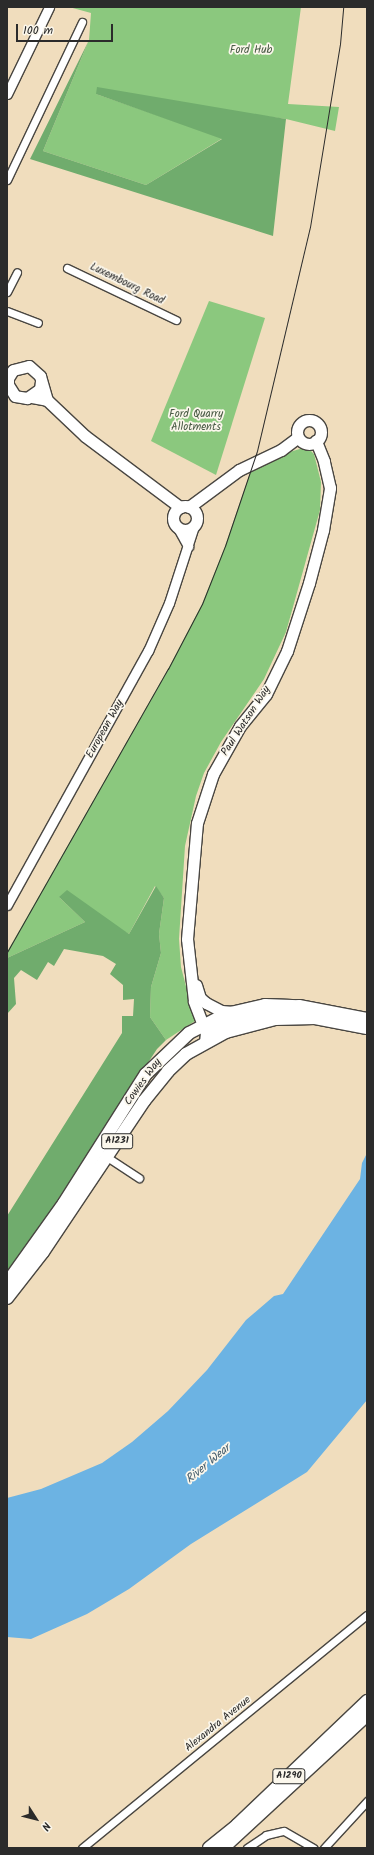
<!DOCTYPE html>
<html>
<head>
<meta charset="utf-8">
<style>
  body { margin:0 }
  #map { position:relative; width:374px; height:1855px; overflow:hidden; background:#f0ddbd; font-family:Kalam,sans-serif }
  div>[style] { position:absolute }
  .green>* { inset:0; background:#8bc87e }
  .forest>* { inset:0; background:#70ac6d }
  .water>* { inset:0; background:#6cb3e3 }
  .roads { filter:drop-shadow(1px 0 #494641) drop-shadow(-1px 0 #494641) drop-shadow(0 1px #494641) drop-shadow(0 -1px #494641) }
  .minor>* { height:7px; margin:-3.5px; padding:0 3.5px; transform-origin:3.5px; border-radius:3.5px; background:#fff }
  .tertiary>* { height:9px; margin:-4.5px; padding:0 4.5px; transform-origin:4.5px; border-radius:4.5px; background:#fff }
  .secondary>* { height:11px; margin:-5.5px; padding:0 5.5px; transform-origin:5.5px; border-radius:5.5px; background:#fff }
  .secondary>.ring { margin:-5.5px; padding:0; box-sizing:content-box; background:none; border:11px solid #fff; border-radius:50% }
  .primary>* { height:12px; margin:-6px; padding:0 6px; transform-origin:6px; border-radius:6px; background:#fff }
  .trunk>* { height:12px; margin:-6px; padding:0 6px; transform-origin:6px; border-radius:6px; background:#fff }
  .tram>* { height:1px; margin:-0.5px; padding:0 0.5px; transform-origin:0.5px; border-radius:0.5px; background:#2b2b2b }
  span { translate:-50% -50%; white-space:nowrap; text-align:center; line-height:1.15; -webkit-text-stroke:3.5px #fbf7ec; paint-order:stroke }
  .shield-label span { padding:1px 3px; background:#fbf7ec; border:1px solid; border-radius:3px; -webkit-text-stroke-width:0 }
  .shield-label { font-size:10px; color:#2b2b2b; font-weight:700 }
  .park-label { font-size:11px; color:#485a44 }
  .street-label { font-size:11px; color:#2b2b2b }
  .water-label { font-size:12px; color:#425b6b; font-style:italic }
  .frame { position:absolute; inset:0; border:8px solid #2b2b2b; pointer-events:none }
  .north { position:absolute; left:16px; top:1799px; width:40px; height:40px; -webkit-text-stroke:3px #fbf7ec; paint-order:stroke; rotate:126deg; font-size:11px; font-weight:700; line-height:16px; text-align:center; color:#2b2b2b }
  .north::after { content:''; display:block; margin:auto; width:14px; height:18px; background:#2b2b2b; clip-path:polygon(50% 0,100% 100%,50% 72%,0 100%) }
  .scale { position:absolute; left:16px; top:24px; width:97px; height:18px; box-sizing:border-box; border:2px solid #2b2b2b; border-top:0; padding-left:5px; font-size:12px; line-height:14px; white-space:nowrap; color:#2b2b2b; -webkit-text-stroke:3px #fbf7ec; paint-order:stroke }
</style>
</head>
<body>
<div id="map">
  <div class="green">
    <i style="clip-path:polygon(69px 7px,301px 7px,288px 104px,339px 107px,335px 131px,286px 119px,96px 94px,223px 138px,146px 185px,43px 151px,89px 40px,91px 13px)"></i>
    <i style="clip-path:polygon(209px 301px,265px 318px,216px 475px,151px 441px)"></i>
    <i style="clip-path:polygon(303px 448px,310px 450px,314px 454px,321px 482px,320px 510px,286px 632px,264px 679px,221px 742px,204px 773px,196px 796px,185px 846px,179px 939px,181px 967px,195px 1021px,166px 1040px,150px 1017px,151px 987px,161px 953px,159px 934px,164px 898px,155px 886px,129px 934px,59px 897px,85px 922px,7px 958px,7px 952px,168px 669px,202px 604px,225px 546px,251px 470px,283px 454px)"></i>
  </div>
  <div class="forest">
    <i style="clip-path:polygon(89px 40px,43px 151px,146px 185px,222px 139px,96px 94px,97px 87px,286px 119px,273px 236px,30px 159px)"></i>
    <i style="clip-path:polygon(156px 886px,164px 898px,159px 934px,161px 953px,151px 987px,150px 1017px,166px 1040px,157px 1049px,39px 1228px,7px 1272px,7px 1216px,122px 1033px,122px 1016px,133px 1016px,134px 999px,123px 1000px,123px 985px,110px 974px,116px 964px,103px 956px,64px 949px,54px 966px,48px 962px,37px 980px,21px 970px,14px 978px,16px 1004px,7px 1014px,7px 958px,85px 922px,59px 897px,67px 890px,129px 934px)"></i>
  </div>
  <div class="water">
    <i style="clip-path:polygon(367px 1153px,367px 1400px,307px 1472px,191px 1544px,129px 1589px,87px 1614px,31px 1639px,7px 1637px,7px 1498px,41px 1489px,102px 1463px,132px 1442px,168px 1411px,207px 1370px,246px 1320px,274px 1296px,283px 1294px,360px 1179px,362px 1163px)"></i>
  </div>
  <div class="roads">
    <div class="minor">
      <i style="left:7px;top:180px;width:175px;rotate:-64.6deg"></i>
      <i style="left:67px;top:268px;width:121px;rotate:25.5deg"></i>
      <i style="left:7px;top:292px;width:22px;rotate:-63deg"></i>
      <i style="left:7px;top:311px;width:33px;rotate:21deg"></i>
      <i style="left:104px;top:1155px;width:42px;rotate:33.3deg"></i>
      <i style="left:82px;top:1848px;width:368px;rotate:-39.3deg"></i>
      <i style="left:247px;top:1848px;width:23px;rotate:-34deg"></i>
      <i style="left:266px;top:1835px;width:18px;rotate:-13deg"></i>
      <i style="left:284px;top:1831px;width:34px;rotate:30deg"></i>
      <i style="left:324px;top:1848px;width:64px;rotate:-47.5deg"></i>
    </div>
    <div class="tertiary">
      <i style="left:7px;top:94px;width:97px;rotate:-64.2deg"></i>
      <i style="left:178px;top:528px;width:21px;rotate:61deg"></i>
      <i style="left:7px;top:905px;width:291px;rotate:-61deg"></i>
      <i style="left:148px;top:651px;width:52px;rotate:-66.4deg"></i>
      <i style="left:169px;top:603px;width:81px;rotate:-72deg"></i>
    </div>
    <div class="secondary">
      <i style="left:41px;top:381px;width:8px;rotate:97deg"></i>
      <i style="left:40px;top:389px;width:16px;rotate:145deg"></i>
      <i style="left:27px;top:398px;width:12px;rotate:-171deg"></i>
      <i style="left:15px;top:396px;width:13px;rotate:-122deg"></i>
      <i style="left:8px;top:385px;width:7px;rotate:-90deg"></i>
      <i style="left:8px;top:378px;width:9px;rotate:-58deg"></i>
      <i style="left:13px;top:370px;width:16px;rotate:-14deg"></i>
      <i style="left:29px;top:366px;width:15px;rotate:42deg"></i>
      <i style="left:40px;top:376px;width:25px;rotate:74deg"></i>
      <i style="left:32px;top:397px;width:15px;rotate:11deg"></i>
      <i style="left:47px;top:400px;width:52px;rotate:43.5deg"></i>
      <i style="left:85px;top:436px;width:119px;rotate:36.8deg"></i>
      <i class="ring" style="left:297px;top:420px;width:13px;height:13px"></i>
      <i class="ring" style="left:173px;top:506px;width:13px;height:13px"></i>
      <i style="left:189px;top:507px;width:62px;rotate:-36.5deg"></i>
      <i style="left:239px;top:470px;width:47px;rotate:-25.5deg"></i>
      <i style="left:281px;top:450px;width:21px;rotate:-37deg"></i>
      <i style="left:196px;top:985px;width:14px;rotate:73deg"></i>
      <i style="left:200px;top:998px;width:8px;rotate:40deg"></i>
      <i style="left:206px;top:1003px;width:17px;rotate:28deg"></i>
      <i style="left:221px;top:1011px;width:13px;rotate:4deg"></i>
      <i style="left:202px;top:1025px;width:10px;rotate:24deg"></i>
      <i style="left:211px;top:1029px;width:36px;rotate:-19deg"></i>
      <i style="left:245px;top:1017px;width:25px;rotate:-9deg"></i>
      <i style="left:270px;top:1013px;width:14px;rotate:-4deg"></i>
      <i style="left:284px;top:1012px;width:16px;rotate:15deg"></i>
      <i style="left:205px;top:1042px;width:9px;rotate:-84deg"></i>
      <i style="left:206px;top:1033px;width:34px;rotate:-111deg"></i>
      <i style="left:194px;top:1001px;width:62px;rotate:-96.4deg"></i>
      <i style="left:187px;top:939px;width:116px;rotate:-85.1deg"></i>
      <i style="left:197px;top:823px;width:52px;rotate:-71.9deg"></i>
      <i style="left:213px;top:774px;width:55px;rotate:-60.6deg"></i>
      <i style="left:240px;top:726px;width:41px;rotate:-50.9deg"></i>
      <i style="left:266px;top:694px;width:48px;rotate:-64deg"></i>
      <i style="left:287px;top:651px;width:71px;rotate:-72.1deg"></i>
      <i style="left:309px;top:583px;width:55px;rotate:-75.2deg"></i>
      <i style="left:323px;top:530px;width:43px;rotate:-80.5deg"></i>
      <i style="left:330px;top:488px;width:28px;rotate:-103deg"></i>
      <i style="left:324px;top:461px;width:22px;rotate:-112deg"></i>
    </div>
    <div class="primary">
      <i style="left:209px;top:1848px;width:36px;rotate:-39deg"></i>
      <i style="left:237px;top:1825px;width:180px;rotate:-43.6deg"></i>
      <i style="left:223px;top:1848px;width:196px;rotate:-42.7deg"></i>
    </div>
    <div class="trunk">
      <i style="left:7px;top:1283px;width:98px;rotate:-54.5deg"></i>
      <i style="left:64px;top:1203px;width:153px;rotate:-57.6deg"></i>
      <i style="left:146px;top:1074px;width:59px;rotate:-43.6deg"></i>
      <i style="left:189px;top:1033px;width:42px;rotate:-27.2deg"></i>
      <i style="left:226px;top:1014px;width:40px;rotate:-13deg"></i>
      <i style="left:265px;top:1005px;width:34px;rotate:2deg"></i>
      <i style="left:299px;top:1006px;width:69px;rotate:10.8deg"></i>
      <i style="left:7px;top:1298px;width:58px;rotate:-52deg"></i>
      <i style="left:43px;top:1252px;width:182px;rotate:-56.2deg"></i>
      <i style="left:144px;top:1101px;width:38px;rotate:-51deg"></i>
      <i style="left:168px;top:1071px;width:25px;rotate:-43deg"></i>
      <i style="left:186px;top:1054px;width:46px;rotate:-28.8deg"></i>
      <i style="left:226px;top:1032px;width:51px;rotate:-14.9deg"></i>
      <i style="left:275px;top:1019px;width:40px;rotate:-1.4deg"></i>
      <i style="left:315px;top:1018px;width:53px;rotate:10.9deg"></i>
    </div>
  </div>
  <div class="tram">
    <i style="left:7px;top:952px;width:326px;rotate:-60.4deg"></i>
    <i style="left:168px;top:669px;width:73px;rotate:-62.4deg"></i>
    <i style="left:202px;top:604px;width:62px;rotate:-68.4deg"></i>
    <i style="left:225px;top:546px;width:100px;rotate:-71.4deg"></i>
    <i style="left:257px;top:451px;width:230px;rotate:-76.7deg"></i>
    <i style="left:310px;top:227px;width:185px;rotate:-80.7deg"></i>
    <i style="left:340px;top:44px;width:37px;rotate:-85deg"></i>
  </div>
  <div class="shield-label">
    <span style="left:117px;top:1141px">A1231</span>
    <span style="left:289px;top:1776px">A1290</span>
  </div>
  <div class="park-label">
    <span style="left:251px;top:50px">Ford Hub</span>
    <span style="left:196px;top:421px">Ford Quarry<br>Allotments</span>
  </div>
  <div class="street-label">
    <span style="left:127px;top:284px;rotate:26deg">Luxembourg Road</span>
    <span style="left:246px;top:721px;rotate:-57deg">Paul Watson Way</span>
    <span style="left:105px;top:729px;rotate:-61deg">European Way</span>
    <span style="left:143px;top:1082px;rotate:-54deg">Cowies Way</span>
    <span style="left:218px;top:1724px;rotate:-39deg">Alexandra Avenue</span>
  </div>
  <div class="water-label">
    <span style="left:208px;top:1464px;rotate:-40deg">River Wear</span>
  </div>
  <div class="frame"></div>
  <div class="north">N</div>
  <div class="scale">100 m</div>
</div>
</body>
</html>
